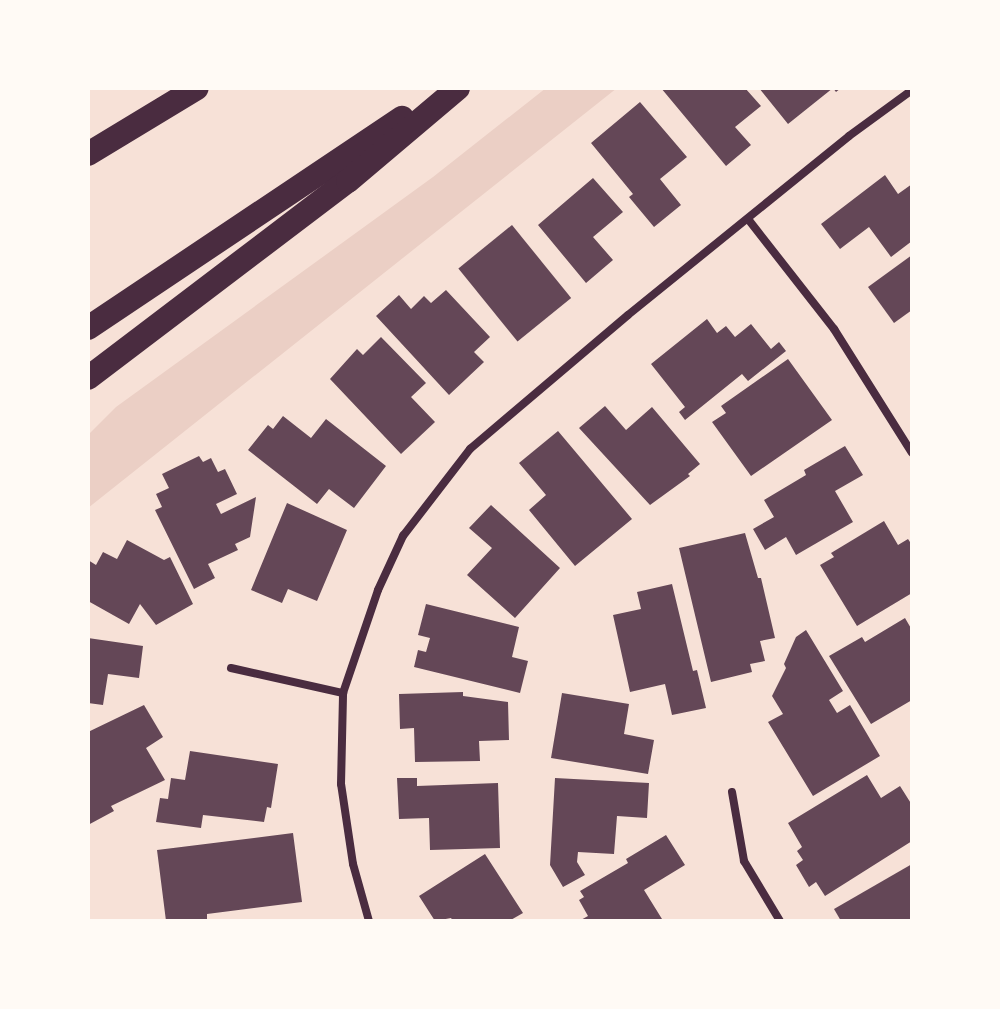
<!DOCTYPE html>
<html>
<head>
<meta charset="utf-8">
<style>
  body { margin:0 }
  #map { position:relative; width:1000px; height:1009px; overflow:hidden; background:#f7e1d7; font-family:"Golos Text",sans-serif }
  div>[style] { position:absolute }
  .green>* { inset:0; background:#ebcfc5 }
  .building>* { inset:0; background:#644757; transform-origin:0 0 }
  .minor>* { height:8px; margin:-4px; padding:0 4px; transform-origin:4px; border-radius:4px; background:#4a2c40 }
  .motorway>* { height:24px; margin:-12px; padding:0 12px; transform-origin:12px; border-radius:12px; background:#4a2c40 }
  span { translate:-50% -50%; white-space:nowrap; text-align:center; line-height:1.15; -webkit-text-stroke:6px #fffaf5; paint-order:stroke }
  .frame { position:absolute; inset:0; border:90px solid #fffaf5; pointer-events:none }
</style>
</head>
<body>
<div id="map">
  <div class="green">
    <i style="clip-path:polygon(546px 88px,617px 88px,88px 508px,88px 435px,116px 407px,433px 177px)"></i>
  </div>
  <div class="building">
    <i style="clip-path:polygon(661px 88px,745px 88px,761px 106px,735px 127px,751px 145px,726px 166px)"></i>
    <i style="clip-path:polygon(759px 88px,841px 88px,836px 92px,833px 88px,788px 124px)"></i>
    <i style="clip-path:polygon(640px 102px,687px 157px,660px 179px,681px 205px,654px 227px,629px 197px,633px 194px,591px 143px)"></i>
    <i style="clip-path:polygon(885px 175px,898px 194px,912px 184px,912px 241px,891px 257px,869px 227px,840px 249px,821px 224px)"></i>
    <i style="clip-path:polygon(593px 178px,623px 212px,593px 237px,613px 260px,586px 283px,538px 225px)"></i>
    <i style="left:512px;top:225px;width:94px;height:69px;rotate:51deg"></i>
    <i style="clip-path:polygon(912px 255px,912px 310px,894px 323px,868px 287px)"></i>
    <i style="clip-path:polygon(446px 290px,490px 337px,474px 352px,484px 362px,449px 395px,376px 316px,399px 295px,411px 309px,424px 296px,431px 303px)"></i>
    <i style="clip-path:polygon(707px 319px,717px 333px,726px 326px,735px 337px,751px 324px,771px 349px,779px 342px,786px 351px,748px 381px,742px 374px,685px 420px,679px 412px,685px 407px,651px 364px)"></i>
    <i style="clip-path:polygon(381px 337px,426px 383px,411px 397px,435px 422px,401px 454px,330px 379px,357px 349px,363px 355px)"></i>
    <i style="clip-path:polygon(788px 359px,832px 420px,751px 476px,712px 422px,726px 413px,721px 406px)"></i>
    <i style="clip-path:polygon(605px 406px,626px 430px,652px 407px,700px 464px,688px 474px,690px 476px,650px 505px,579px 428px)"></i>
    <i style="clip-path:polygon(283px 416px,311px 438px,326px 419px,386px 466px,354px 508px,329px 489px,317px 504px,248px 450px,268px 425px,273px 429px)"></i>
    <i style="clip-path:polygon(558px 431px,632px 519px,575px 566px,529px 510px,546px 495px,519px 463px)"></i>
    <i style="clip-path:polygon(845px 446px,863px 475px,835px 491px,853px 522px,796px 555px,786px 537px,765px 550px,753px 529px,774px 517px,764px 500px,806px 475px,804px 470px)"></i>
    <i style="clip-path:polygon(199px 456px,203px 462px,211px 458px,218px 472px,225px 469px,237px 494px,216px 504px,221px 514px,256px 497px,250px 537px,235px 544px,238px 550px,208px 564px,215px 578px,194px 589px,155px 510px,162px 507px,156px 494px,169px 488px,162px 474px)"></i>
    <i style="clip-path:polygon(287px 503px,347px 530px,317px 601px,288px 589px,282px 603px,251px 590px)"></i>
    <i style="clip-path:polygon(491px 505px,560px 568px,515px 618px,467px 575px,492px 548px,469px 528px)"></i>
    <i style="clip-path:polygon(884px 521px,898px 545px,908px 539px,912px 545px,912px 593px,857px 626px,820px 565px,834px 557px,831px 553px)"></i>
    <i style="clip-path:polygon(745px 533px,758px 578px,761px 578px,775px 638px,760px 641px,765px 661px,750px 664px,752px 672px,711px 682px,679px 548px)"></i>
    <i style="clip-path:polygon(127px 540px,164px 560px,170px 557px,193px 604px,156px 625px,140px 604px,129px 624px,88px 601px,88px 560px,96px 565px,103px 552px,117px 559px)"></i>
    <i style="clip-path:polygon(672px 584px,693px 671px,697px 670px,706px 708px,672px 715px,665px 684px,630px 692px,613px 615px,641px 609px,637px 592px)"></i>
    <i style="clip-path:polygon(426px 604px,519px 627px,512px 657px,528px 661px,520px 693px,414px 667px,418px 650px,426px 652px,430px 638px,418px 635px)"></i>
    <i style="clip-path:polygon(905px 618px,912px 630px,912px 700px,871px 724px,829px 656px,862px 637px,865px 642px)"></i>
    <i style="clip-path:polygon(806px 630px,843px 691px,829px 700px,837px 713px,850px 705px,880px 756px,813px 796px,768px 722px,783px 714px,772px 696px,786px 668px,784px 664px,796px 637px)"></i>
    <i style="clip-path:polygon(88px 638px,143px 646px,139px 678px,108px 674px,103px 705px,88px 703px)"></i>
    <i style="clip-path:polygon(463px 692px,463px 696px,508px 702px,509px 740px,479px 741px,480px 761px,415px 762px,414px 728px,400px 729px,399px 694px)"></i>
    <i style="clip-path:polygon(562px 693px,629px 704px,624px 734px,654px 740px,648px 774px,551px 758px)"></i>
    <i style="clip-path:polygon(144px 705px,163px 737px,146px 748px,165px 780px,111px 806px,114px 811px,88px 825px,88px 732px)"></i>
    <i style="clip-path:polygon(190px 751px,278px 764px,271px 808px,267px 807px,264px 822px,203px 815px,201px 828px,156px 822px,160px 798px,168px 799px,171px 778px,185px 780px)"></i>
    <i style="clip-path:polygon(867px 775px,881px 798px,900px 786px,912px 805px,912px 841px,825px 896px,816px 882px,809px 887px,796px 865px,803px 860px,797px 851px,802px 847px,788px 823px)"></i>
    <i style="clip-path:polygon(397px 778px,417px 778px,417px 786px,498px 783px,500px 848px,430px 850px,429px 818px,399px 819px)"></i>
    <i style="clip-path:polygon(555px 778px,649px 783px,647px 818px,617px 816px,614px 854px,578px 852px,577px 862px,585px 875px,563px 887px,550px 865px)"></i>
    <i style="clip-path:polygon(293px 833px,302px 902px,207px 914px,207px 919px,166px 921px,157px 850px)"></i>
    <i style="clip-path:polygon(666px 835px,685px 865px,644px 890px,662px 919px,579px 921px,588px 916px,579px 900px,584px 897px,580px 891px,628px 863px,626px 859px)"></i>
    <i style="clip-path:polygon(485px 854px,523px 913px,509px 921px,453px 921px,451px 918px,435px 921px,419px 896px)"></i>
    <i style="clip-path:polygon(912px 864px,912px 921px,841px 921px,834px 909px)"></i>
  </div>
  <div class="minor">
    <i style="left:748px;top:219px;width:140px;rotate:52deg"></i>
    <i style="left:834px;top:329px;width:146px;rotate:57.8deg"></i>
    <i style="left:231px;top:668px;width:115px;rotate:12.6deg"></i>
    <i style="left:732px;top:792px;width:70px;rotate:80.1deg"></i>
    <i style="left:744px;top:861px;width:70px;rotate:59deg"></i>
    <i style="left:369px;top:921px;width:59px;rotate:-105.7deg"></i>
    <i style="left:353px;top:864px;width:81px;rotate:-98.5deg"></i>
    <i style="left:341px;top:784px;width:91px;rotate:-88.7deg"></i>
    <i style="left:343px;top:693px;width:109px;rotate:-71.2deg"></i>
    <i style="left:378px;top:590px;width:60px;rotate:-65.2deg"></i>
    <i style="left:403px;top:536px;width:110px;rotate:-52.4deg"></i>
    <i style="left:470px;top:449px;width:207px;rotate:-40.3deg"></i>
    <i style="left:628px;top:315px;width:284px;rotate:-39deg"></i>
    <i style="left:849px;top:136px;width:78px;rotate:-36.1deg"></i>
  </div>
  <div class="motorway">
    <i style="left:88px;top:154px;width:127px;rotate:-31.2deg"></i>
    <i style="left:88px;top:328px;width:378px;rotate:-33.8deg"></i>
    <i style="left:88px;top:378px;width:326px;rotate:-37.2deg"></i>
    <i style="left:348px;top:181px;width:144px;rotate:-40.2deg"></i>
  </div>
  <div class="frame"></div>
</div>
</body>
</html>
